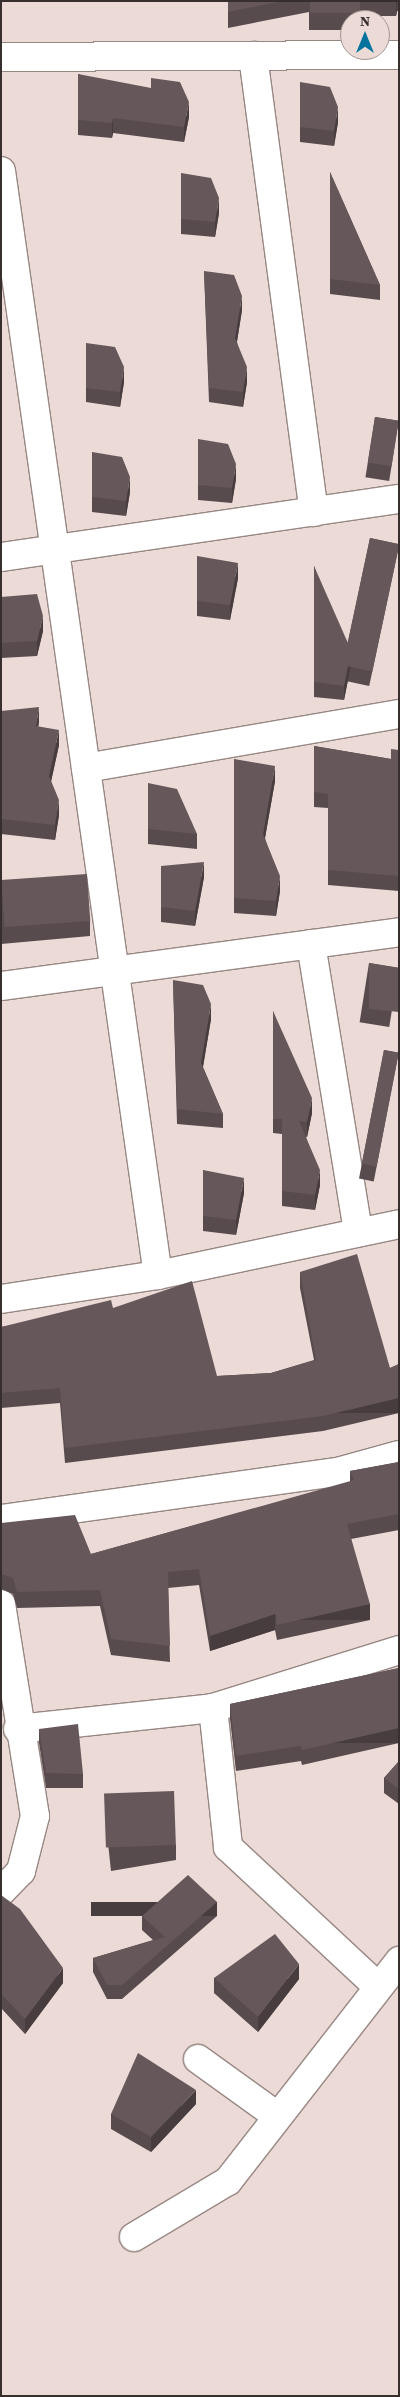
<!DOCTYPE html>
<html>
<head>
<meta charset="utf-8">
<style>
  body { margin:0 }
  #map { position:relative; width:400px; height:2397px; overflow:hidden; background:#ebdad6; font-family:"Source Serif 4",serif }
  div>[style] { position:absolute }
  .roads { filter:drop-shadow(1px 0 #978783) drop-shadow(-1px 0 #978783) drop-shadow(0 1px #978783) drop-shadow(0 -1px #978783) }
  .minor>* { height:28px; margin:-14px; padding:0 14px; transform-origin:14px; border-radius:14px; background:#fff }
  .wall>* { inset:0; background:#584b4d; transform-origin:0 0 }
  .shaded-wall>* { inset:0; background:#473d3f; transform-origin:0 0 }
  .building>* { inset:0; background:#66575a; transform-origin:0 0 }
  span { translate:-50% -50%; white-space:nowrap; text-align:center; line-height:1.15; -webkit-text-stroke:5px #ebdad6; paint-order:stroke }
  .frame { position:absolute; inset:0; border:2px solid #362f2d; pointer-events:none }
  .north { position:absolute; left:340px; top:10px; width:50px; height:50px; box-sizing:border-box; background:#ebdad6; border:1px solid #a39692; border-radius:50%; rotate:0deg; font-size:14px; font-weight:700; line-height:20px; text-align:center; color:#362f2d }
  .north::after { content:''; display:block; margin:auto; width:18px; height:22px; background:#04749f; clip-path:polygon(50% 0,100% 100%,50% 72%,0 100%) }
</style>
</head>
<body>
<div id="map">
  <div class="roads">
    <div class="minor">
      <i style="left:253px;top:56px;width:460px;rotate:82.4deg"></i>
      <i style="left:1px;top:57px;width:398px;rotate:-0.3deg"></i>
      <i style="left:1px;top:171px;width:1115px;rotate:81.91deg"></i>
      <i style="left:1px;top:557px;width:402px;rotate:-8.3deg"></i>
      <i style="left:86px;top:768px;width:318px;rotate:-9.8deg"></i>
      <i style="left:311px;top:944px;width:292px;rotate:80.7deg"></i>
      <i style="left:1px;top:986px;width:402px;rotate:-7.7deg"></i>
      <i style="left:1px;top:1299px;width:159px;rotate:-8.7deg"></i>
      <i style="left:158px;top:1275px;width:246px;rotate:-11.9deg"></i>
      <i style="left:1px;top:1519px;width:343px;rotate:-8deg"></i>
      <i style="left:341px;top:1471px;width:60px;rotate:-15.4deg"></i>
      <i style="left:1px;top:1604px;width:215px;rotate:80.9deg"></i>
      <i style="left:35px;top:1816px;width:57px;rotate:104.3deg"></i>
      <i style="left:21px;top:1871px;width:29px;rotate:134deg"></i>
      <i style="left:213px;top:1708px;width:140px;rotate:83.8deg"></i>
      <i style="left:228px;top:1847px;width:202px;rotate:43deg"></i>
      <i style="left:18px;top:1729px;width:196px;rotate:-6.1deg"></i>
      <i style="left:213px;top:1708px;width:195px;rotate:-17.3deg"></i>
      <i style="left:198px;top:2059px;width:97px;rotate:35.8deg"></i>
      <i style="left:134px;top:2237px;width:109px;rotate:-30.8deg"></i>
      <i style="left:228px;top:2181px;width:279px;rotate:-52.1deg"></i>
    </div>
  </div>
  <div class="wall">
    <i style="clip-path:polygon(228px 1px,399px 1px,399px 11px,397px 11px,396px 16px,360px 16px,360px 20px,350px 20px,350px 30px,309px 30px,309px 12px,228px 28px)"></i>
    <i style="clip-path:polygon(78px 74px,189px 117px,184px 142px,113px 133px,112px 138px,78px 135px)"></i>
    <i style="clip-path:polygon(300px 82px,338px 122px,334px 146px,300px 142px)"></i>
    <i style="clip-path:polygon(330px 172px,380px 285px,380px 300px,330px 294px)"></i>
    <i style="clip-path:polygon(181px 173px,219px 213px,215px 237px,181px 234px)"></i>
    <i style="clip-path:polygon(204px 271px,242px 310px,237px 342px,247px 382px,243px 407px,209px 402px)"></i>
    <i style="clip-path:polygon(86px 343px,124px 382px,120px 407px,86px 402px)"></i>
    <i style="left:375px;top:417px;width:24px;height:61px;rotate:9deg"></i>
    <i style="clip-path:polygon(198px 439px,236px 479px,232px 503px,198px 500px)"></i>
    <i style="clip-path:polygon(92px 452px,130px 492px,126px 516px,92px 512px)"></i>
    <i style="left:370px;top:538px;width:30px;height:145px;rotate:12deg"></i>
    <i style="clip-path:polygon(197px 556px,238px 578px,230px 620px,197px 616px)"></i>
    <i style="clip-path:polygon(314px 566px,351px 665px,344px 700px,314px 697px)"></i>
    <i style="clip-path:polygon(1px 597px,43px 631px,37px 656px,1px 658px)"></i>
    <i style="clip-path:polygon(1px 711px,39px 722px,38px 727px,59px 745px,51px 781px,59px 815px,55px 840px,1px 834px)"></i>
    <i style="clip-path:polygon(314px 746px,391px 759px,399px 750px,399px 891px,328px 885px,328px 808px,314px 807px)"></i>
    <i style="clip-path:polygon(234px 759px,275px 781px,265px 838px,280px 891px,276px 916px,234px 913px)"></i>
    <i style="clip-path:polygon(148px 783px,197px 834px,197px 849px,148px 844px)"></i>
    <i style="clip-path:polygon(161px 866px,204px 877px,195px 926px,161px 922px)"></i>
    <i style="clip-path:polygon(1px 883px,90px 921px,90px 936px,1px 944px)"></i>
    <i style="left:369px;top:963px;width:30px;height:60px;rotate:9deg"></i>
    <i style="clip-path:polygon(173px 980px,211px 1019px,203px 1067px,223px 1114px,223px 1128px,177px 1124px)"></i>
    <i style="clip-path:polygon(273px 1011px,312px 1113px,307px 1137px,306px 1137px,320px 1185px,315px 1210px,282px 1206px,282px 1134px,273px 1133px)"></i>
    <i style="left:384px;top:1050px;width:15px;height:131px;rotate:11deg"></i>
    <i style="clip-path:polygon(203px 1170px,244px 1193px,236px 1235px,203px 1231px)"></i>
    <i style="clip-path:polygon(300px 1272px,390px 1368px,399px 1364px,399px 1413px,323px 1431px,65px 1463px,60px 1403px,1px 1408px,1px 1327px,113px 1308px,217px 1376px,271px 1373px,314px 1360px,300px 1288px)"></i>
    <i style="clip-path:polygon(399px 1462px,399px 1530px,351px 1539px,370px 1620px,277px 1640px,275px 1630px,210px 1651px,199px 1585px,168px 1588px,170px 1662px,111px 1655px,100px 1606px,17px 1608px,13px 1594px,1px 1589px,1px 1523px,91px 1554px,350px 1482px,350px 1471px)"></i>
    <i style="clip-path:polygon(399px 1668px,399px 1743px,302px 1765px,301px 1761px,236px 1771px,230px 1719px,230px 1704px)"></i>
    <i style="clip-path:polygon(39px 1729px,83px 1774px,83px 1788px,46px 1788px,39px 1743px)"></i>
    <i style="clip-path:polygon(399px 1761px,399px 1804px,384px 1793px,384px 1778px)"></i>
    <i style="clip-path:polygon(105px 1800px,176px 1845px,176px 1860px,111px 1871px,105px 1815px)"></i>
    <i style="clip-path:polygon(1px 1895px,63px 1983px,25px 2034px,1px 2008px)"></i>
    <i style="clip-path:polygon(142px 1916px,217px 1916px,122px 1999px,107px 1999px,93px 1972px,93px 1958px,153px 1940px,142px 1930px)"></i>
    <i style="clip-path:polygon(214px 1978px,299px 1979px,258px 2032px,214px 1993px)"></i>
    <i style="clip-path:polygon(196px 2104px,151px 2152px,111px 2129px,111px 2114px)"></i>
  </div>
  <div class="shaded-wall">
    <i style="clip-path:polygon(396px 1px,397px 1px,397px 11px,396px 16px)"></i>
    <i style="clip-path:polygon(189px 102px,189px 117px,184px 142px,184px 127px)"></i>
    <i style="clip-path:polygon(338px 107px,338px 122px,334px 146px,334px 131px)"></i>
    <i style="clip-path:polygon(113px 118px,113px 133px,112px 138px,112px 123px)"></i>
    <i style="clip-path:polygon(219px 198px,219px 213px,215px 237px,215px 222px)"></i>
    <i style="clip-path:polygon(242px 296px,242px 310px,235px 353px,235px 338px)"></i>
    <i style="clip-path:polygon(124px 367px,124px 382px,120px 407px,120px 392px)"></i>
    <i style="clip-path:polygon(247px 367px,247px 382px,243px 407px,243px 392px)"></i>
    <i style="clip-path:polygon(236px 464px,236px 479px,232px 503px,232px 488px)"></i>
    <i style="clip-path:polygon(130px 477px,130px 492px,126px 516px,126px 501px)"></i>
    <i style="clip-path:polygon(238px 563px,238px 578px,230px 620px,230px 605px)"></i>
    <i style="clip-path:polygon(43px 616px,43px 631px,37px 656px,37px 641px)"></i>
    <i style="clip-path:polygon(351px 650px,351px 665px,344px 700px,344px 686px)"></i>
    <i style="clip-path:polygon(39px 707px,39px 722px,36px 741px,36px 726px)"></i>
    <i style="clip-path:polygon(59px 730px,59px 745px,49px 791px,49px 776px)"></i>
    <i style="clip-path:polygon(275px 766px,275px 781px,263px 849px,263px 834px)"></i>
    <i style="clip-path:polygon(59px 800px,59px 815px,55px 840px,55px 825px)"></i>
    <i style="clip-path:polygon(204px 862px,204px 877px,195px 926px,195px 911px)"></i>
    <i style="clip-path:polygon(280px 876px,280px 891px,276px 916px,276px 901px)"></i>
    <i style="clip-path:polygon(211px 1004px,211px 1019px,201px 1078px,201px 1063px)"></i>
    <i style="clip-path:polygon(312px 1098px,312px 1113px,307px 1137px,307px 1122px)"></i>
    <i style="clip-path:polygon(320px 1170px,320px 1185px,315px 1210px,315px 1195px)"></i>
    <i style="clip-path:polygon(244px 1178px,244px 1193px,236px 1235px,236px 1220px)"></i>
    <i style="left:399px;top:1398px;width:15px;height:78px;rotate:90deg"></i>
    <i style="left:370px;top:1604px;width:16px;height:95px;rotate:90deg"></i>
    <i style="clip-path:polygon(275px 1614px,275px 1630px,210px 1651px,210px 1636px)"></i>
    <i style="left:399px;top:1728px;width:15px;height:99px;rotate:90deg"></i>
    <i style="left:217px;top:1902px;width:14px;height:126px;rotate:90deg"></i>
    <i style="clip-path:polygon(299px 1964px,299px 1979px,258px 2032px,258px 2017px)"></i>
    <i style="clip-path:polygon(63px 1968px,63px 1983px,25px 2034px,25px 2019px)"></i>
    <i style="clip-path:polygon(196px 2090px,196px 2104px,151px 2152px,151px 2137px)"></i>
  </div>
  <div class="building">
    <i style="clip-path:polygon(228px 1px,282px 1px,228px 12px)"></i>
    <i style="left:310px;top:1px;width:50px;height:12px"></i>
    <i style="clip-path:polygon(78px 74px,151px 88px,151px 78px,180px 82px,189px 102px,184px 127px,113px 118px,112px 123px,78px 120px)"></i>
    <i style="clip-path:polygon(300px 82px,330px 87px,338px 107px,334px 131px,300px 127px)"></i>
    <i style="clip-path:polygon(330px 172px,380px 285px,330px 279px)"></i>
    <i style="clip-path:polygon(181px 173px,211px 178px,219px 198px,215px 222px,181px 219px)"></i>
    <i style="clip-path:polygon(204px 271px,234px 275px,242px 296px,235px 338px,247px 367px,243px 392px,209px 388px)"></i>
    <i style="clip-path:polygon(86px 343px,115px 347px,124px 367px,120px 392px,86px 388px)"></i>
    <i style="left:375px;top:417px;width:24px;height:46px;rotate:9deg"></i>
    <i style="clip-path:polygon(198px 439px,228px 444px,236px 464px,232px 488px,198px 485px)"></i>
    <i style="clip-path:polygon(92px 452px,122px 457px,130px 477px,126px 501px,92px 497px)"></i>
    <i style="left:370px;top:538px;width:30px;height:130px;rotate:12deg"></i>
    <i style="clip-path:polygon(197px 556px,238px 563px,230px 605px,197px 601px)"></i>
    <i style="clip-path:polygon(314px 566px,351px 650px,344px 686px,314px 682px)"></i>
    <i style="clip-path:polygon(37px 594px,43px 616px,37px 641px,1px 643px,1px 597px)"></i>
    <i style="clip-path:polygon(39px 707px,36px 726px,59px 730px,49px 776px,59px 800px,55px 825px,1px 819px,1px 711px)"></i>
    <i style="clip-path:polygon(314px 746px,391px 759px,391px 749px,399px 750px,399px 876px,328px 870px,328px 794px,314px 792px)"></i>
    <i style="clip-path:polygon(234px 759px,275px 766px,263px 834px,280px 876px,276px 901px,234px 898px)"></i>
    <i style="clip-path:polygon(148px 783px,177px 789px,197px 834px,148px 829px)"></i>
    <i style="clip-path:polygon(204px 862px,195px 911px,161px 907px,161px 866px)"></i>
    <i style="left:87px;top:874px;width:47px;height:86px;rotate:86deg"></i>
    <i style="clip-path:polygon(369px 963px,399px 968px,399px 1012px,369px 1009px)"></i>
    <i style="clip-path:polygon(173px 980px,203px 985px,211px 1004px,201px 1063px,223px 1114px,177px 1109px)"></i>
    <i style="clip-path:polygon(273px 1011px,312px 1098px,307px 1122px,299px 1121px,320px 1170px,315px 1195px,282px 1191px,282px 1119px,273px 1119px)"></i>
    <i style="left:384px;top:1050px;width:15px;height:116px;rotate:11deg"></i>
    <i style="clip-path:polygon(203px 1170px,244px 1178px,236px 1220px,203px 1216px)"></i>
    <i style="clip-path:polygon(357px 1254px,390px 1368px,399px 1364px,399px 1398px,323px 1416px,65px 1448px,60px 1388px,1px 1393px,1px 1327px,111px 1300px,113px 1308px,192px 1281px,217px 1376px,271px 1373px,316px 1360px,300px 1272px)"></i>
    <i style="clip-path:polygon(399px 1462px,399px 1514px,347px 1524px,370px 1604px,277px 1625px,275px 1614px,210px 1636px,199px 1569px,168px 1572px,170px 1646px,111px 1639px,100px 1590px,17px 1592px,13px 1578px,1px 1574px,1px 1523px,75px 1515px,91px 1554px,354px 1480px,350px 1471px)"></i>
    <i style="clip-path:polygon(399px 1668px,399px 1728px,302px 1750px,301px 1746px,236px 1756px,230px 1704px)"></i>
    <i style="clip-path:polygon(78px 1724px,83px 1774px,46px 1773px,39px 1729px)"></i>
    <i style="clip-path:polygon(399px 1761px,399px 1789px,384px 1778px)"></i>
    <i style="left:174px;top:1791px;width:54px;height:70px;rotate:88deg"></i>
    <i style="clip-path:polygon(188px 1875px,217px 1902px,122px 1985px,107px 1985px,93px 1958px,165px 1937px,142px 1916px)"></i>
    <i style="clip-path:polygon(1px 1895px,20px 1909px,63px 1968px,25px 2019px,1px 1994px)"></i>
    <i style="clip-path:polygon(275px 1934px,299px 1964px,258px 2017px,214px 1978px)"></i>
    <i style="clip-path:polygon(138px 2053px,196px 2090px,151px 2137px,111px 2114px)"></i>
  </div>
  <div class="frame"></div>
  <div class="north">N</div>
</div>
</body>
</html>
